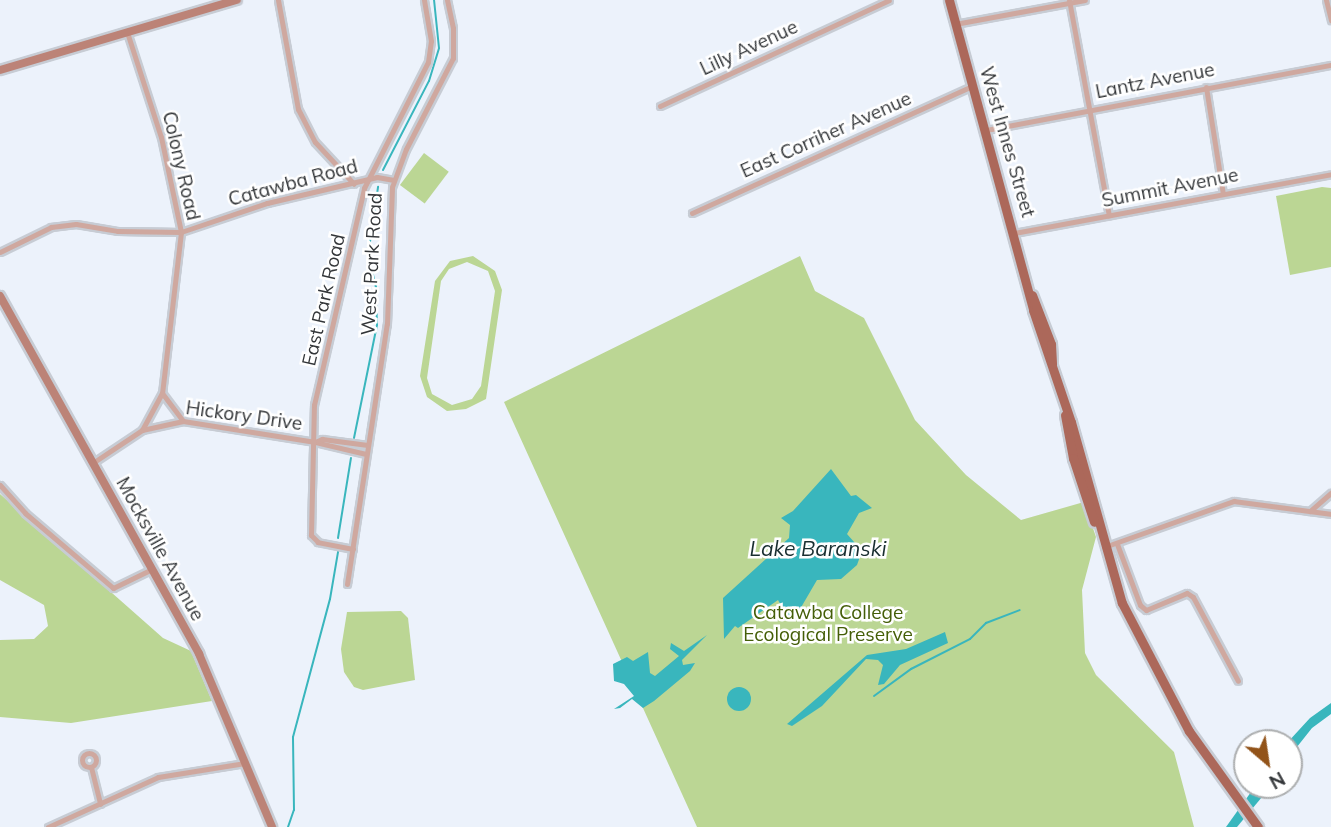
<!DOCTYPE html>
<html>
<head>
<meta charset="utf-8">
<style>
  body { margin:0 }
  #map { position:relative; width:1331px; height:827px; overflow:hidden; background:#ecf2fb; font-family:Mulish,sans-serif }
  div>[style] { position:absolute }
  .green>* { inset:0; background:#bbd694; transform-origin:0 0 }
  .water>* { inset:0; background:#39b6bd }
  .round { border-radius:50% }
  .stream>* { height:2px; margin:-1px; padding:0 1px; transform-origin:1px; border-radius:1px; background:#39b6bd }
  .roads { filter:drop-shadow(2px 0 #c7ccd4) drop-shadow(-2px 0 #c7ccd4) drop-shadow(0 2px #c7ccd4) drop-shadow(0 -2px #c7ccd4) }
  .street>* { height:5px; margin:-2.5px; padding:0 2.5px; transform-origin:2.5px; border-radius:2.5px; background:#cfa89f }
  .street>.ring { margin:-2.5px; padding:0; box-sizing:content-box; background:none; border:5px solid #cfa89f; border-radius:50% }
  .secondary>* { height:8px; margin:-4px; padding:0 4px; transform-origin:4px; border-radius:4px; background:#bc8377 }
  .primary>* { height:9px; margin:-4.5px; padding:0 4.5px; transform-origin:4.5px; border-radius:4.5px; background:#ac685a }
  span { translate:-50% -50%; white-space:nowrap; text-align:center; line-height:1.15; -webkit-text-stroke:5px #fff; paint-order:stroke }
  .street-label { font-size:19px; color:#333639 }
  .park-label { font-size:19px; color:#445e08 }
  .water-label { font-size:21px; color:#192e30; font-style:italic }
  .north { position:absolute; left:1233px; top:729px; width:70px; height:70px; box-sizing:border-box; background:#fff; border:2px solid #adafb0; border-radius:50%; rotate:151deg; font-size:19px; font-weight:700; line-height:28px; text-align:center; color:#333639 }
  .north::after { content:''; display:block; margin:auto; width:24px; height:32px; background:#925319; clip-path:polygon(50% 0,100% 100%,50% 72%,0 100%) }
</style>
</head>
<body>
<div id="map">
  <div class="green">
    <i style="left:424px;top:153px;width:31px;height:40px;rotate:37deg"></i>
    <i style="clip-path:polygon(1322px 187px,1331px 188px,1331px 267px,1290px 275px,1276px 196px)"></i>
    <i style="clip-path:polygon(evenodd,473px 256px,495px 271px,502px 290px,486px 399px,466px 409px,447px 411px,427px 397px,420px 376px,435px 281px,450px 261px,473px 256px,467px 262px,488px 271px,495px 291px,481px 386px,472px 399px,452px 405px,432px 394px,427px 378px,441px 281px,449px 269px,467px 262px)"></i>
    <i style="clip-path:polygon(800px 256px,815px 291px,864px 318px,915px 420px,966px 475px,1021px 520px,1084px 502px,1096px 537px,1082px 590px,1085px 653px,1096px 675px,1174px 752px,1194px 827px,697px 827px,504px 402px)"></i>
    <i style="clip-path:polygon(0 494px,163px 638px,191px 651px,212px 701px,71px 723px,0 717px,0 640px,34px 639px,48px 626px,44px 605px,0 580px)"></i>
    <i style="clip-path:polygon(401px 611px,408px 618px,415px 680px,363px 690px,354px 687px,344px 672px,341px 649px,347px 612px)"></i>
  </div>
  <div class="water">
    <i style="clip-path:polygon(831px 469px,851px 496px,856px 495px,872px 508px,859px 513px,847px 534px,862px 551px,857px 565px,841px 579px,817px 580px,796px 616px,787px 616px,778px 600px,738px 628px,735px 626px,724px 639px,723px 598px,789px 538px,790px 525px,781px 518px,793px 511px)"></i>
    <i style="clip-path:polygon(945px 632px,948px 643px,900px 665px,884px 684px,878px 685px,883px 665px,878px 660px,866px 659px,822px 706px,792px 726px,787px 724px,867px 655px,906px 649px)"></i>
    <i style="clip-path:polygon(707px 635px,682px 660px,683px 665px,695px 663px,690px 671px,654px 701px,643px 708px,632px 699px,620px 708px,614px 709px,634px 696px,624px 684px,614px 681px,613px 664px,627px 657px,633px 661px,648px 652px,650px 673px,655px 676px,679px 656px,670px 649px,671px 643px,684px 651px)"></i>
    <i class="round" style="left:727px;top:687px;width:24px;height:24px"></i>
    <i style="clip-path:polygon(1331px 703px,1331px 714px,1312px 728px,1289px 757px,1287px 743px,1310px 718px)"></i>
    <i style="clip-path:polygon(1256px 785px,1272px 785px,1237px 827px,1226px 827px)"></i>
  </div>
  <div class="stream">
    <i style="left:383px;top:170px;width:100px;rotate:-62.7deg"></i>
    <i style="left:429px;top:81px;width:34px;rotate:-73deg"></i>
    <i style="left:439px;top:48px;width:48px;rotate:-95.9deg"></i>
    <i style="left:354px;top:438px;width:115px;rotate:-78.5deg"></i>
    <i style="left:377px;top:325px;width:38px;rotate:-92deg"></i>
    <i style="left:376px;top:287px;width:33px;rotate:-104deg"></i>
    <i style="left:368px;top:255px;width:69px;rotate:-81.6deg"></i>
    <i style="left:338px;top:538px;width:81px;rotate:-80.8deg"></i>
    <i style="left:874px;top:696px;width:46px;rotate:-36.1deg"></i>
    <i style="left:911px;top:669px;width:66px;rotate:-27deg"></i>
    <i style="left:970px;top:639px;width:23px;rotate:-45deg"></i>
    <i style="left:986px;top:623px;width:36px;rotate:-21deg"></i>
    <i style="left:288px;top:827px;width:18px;rotate:-71deg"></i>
    <i style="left:294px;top:810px;width:73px;rotate:-90.8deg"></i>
    <i style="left:293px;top:737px;width:143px;rotate:-75deg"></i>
    <i style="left:330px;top:599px;width:48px;rotate:-80.3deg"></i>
  </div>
  <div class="roads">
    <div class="street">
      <i style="left:278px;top:0;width:111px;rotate:79.6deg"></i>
      <i style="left:298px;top:109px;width:37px;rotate:63deg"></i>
      <i style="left:315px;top:142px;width:57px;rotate:47.1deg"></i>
      <i style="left:1069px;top:0;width:219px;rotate:79.5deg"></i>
      <i style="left:1326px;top:0;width:21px;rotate:76deg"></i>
      <i style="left:955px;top:24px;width:132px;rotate:-10.5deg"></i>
      <i style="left:127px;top:32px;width:110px;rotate:72.1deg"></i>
      <i style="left:161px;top:137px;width:97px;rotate:78.1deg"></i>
      <i style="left:181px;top:232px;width:162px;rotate:96.7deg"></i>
      <i style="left:162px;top:393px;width:42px;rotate:118.4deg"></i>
      <i style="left:1206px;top:87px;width:108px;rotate:81deg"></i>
      <i style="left:660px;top:106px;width:252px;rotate:-24.8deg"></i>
      <i style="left:986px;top:130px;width:351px;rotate:-10.7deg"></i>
      <i style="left:692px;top:213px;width:307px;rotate:-24.4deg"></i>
      <i style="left:1014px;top:233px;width:322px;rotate:-10.5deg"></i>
      <i style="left:0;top:252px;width:57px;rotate:-26.1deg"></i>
      <i style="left:51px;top:227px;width:25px;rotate:-7deg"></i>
      <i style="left:76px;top:224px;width:43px;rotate:9.5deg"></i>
      <i style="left:118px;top:231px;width:63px;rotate:0.9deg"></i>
      <i style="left:181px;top:232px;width:91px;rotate:-18.6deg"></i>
      <i style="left:267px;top:203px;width:113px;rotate:-13.3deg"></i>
      <i style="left:377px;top:177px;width:17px;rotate:10deg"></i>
      <i style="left:162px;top:393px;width:35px;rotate:53deg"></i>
      <i style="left:366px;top:454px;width:52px;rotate:-166.8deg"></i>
      <i style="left:315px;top:442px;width:8px;rotate:-23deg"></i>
      <i style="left:322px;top:439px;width:46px;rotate:7.4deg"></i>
      <i style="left:94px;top:462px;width:58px;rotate:-33.7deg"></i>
      <i style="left:142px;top:430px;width:42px;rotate:-12.4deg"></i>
      <i style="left:183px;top:421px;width:134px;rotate:9deg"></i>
      <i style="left:0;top:485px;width:38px;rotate:48deg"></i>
      <i style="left:25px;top:513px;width:116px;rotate:40.4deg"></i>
      <i style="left:113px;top:588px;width:43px;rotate:-26deg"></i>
      <i style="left:1310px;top:511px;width:28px;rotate:-41deg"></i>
      <i style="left:1117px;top:544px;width:65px;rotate:69.3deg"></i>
      <i style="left:1140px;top:605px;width:8px;rotate:40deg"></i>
      <i style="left:1146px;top:610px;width:44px;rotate:-22.5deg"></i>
      <i style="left:1187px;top:593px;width:7px;rotate:34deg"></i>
      <i style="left:1193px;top:597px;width:95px;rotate:61.8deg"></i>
      <i style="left:1104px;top:547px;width:138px;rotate:-19.5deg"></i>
      <i style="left:1234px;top:501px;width:98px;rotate:7.6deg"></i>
      <i style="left:353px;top:549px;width:36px;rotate:-169deg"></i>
      <i style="left:318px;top:542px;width:10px;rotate:-135deg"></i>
      <i style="left:311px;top:535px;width:130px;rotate:-88.7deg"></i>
      <i style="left:314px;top:405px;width:223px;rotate:-77deg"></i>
      <i style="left:364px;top:188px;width:141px;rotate:-63.1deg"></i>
      <i style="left:428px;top:62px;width:21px;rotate:-82deg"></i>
      <i style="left:431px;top:41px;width:42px;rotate:-99.7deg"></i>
      <i style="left:347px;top:584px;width:263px;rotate:-81.3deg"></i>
      <i style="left:387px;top:324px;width:137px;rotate:-87.9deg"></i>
      <i style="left:392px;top:187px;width:40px;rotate:-69.8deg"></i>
      <i style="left:406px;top:149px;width:102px;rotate:-62.7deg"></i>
      <i style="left:453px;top:58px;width:30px;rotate:-90deg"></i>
      <i style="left:453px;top:28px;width:29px;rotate:-102deg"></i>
      <i class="ring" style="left:82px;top:753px;width:9px;height:9px"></i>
      <i style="left:91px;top:767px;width:38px;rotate:76deg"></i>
      <i style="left:48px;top:827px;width:121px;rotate:-24.4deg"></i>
      <i style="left:158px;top:777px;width:88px;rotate:-9.1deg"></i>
    </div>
    <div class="secondary">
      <i style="left:0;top:70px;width:247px;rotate:-16.5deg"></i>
      <i style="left:0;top:296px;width:410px;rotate:60.9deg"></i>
      <i style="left:199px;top:654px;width:188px;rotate:67.1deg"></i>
    </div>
    <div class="primary">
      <i style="left:949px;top:0;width:321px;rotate:74.8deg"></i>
      <i style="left:1033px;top:310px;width:118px;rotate:71.3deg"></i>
      <i style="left:1071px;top:422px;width:188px;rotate:74.3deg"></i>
      <i style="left:1122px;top:603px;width:144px;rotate:62.4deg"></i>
      <i style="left:1189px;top:731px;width:118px;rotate:54.3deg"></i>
      <i style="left:1032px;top:295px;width:53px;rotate:68.8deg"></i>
      <i style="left:1051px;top:344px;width:20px;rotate:87deg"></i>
      <i style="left:1065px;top:415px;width:44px;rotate:79.5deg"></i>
      <i style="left:1073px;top:458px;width:67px;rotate:71.8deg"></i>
    </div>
  </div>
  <div class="street-label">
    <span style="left:749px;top:48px;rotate:-25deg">Lilly Avenue</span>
    <span style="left:1155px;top:81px;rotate:-11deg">Lantz Avenue</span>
    <span style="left:826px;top:135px;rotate:-24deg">East Corriher Avenue</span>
    <span style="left:1007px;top:142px;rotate:74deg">West Innes Street</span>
    <span style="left:181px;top:166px;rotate:77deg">Colony Road</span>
    <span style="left:293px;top:183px;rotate:-15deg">Catawba Road</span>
    <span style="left:1170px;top:188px;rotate:-11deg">Summit Avenue</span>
    <span style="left:372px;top:264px;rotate:-87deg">West Park Road</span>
    <span style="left:324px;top:300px;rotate:-77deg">East Park Road</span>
    <span style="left:244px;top:416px;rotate:8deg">Hickory Drive</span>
    <span style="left:160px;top:549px;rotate:61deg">Mocksville Avenue</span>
  </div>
  <div class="park-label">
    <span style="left:828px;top:624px">Catawba College<br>Ecological Preserve</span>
  </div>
  <div class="water-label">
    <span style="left:818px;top:548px">Lake Baranski</span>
  </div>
  <div class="north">N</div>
</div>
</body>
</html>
